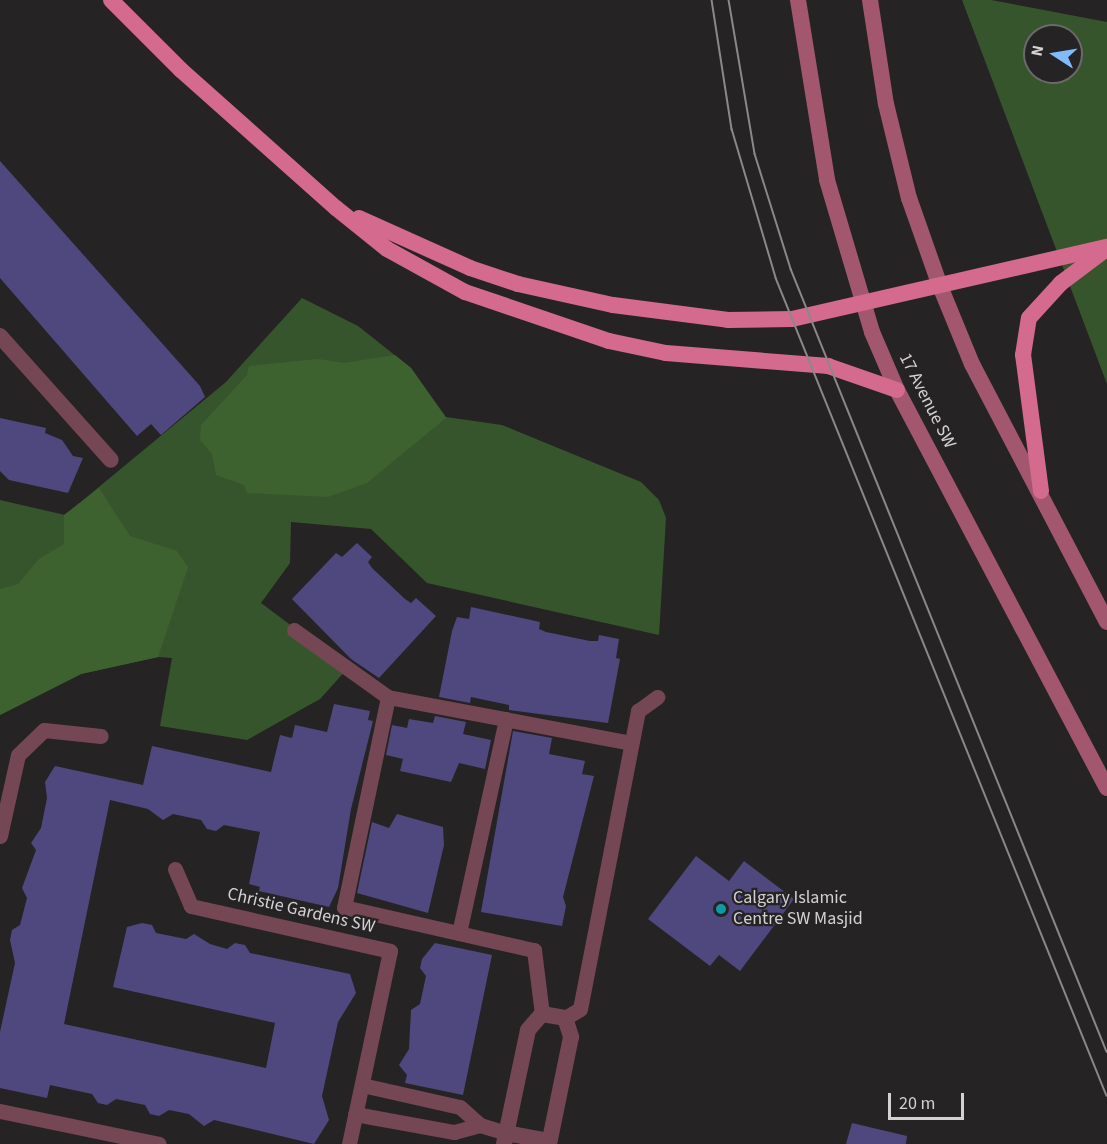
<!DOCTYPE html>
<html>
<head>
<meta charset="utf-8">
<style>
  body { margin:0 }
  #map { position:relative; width:1107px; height:1144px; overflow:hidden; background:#262325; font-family:"Source Sans 3",sans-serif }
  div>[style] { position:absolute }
  .green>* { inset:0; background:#37552c }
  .forest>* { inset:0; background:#3d622f }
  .building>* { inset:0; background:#4e487e }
  .service>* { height:15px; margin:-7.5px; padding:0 7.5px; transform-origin:7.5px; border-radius:7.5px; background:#754654 }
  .minor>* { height:16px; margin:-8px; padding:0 8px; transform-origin:8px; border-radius:8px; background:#754654 }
  .secondary>* { height:16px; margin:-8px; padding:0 8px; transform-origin:8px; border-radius:8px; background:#a2576f }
  .trunk>* { height:16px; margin:-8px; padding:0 8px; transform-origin:8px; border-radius:8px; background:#d46a8d }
  .tram>* { height:1.5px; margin:-0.75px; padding:0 0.75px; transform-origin:0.75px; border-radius:0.75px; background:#8a888a }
  .dots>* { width:16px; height:16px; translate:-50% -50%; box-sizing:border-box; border:3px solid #262325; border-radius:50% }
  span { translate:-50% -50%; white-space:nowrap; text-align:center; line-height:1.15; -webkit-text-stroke:4.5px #262325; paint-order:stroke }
  .street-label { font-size:18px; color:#d3d1d3 }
  .poi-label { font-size:18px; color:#d3d1d3 }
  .left { translate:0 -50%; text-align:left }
  .north { position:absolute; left:1023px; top:24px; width:60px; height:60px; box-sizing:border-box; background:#262325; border:2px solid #6b696b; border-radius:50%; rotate:282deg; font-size:16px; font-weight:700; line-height:24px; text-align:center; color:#d3d1d3 }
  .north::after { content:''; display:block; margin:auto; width:21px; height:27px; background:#81bcfa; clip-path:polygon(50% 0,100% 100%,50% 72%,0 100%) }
  .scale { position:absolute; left:888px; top:1093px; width:76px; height:27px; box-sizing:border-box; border:3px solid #d3d1d3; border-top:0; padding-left:8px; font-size:18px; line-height:21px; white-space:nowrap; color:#d3d1d3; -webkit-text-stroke:4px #262325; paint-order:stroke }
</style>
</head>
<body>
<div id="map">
  <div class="green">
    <i style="clip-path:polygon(evenodd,962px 0,991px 0,1107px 22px,1107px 384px,962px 0,1035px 36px,1071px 36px,1071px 72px,1035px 72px,1035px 36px)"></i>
    <i style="clip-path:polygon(302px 298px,358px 326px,411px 368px,446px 417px,502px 425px,641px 482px,659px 500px,666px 518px,659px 635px,427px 583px,371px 529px,291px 522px,290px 563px,261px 603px,348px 668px,320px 699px,247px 740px,160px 726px,172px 658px,158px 657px,81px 674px,0 715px,0 500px,65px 515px,226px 382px)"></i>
  </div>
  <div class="forest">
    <i style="clip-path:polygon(395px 355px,411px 368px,446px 418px,367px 483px,328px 497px,247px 493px,244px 485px,216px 475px,212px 454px,200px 440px,201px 425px,247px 375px,249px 366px,318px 359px,344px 363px)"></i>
    <i style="clip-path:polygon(99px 488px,130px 536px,177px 551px,188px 567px,158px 657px,81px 674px,0 715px,0 589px,18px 584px,39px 559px,64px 544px,64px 515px)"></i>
  </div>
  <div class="building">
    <i style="clip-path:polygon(0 161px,200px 386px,205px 397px,161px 435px,151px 424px,137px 436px,0 278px)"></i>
    <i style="clip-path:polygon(0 418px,46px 428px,45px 433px,62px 440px,73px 456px,83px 458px,68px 493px,9px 480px,0 471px)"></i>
    <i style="clip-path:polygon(357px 543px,372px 557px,368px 562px,372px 568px,405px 599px,411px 603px,416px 598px,436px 616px,379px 678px,351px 659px,292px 599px,336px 553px,342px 557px)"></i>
    <i style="clip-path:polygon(471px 607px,540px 622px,539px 629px,546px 632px,590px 641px,598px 641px,599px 635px,619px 639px,616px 658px,620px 659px,608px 723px,509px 710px,509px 705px,471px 697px,470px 703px,439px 697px,452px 631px,457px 617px,469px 619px)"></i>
    <i style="clip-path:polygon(334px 704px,370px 711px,368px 720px,373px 721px,351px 809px,338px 888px,329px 907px,259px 891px,260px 887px,249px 884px,260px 832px,224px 825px,216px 831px,207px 829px,201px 820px,173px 814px,163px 820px,148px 809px,110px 800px,64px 1024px,266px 1068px,275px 1023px,113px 987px,127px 927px,142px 923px,152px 925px,156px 933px,186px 939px,194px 934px,210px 944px,227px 949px,235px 943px,245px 945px,250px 953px,350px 974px,356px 993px,338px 1022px,322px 1096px,329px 1120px,314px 1144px,214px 1120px,204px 1126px,189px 1114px,169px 1110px,159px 1116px,150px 1114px,145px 1105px,116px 1099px,107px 1105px,98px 1103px,92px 1094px,50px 1085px,47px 1098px,0 1088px,0 1032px,15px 963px,10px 940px,12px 930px,20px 925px,27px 898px,22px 888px,36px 850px,31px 843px,41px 828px,47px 798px,45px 782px,55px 766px,143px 785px,152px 746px,271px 772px,280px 735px,292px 738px,295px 725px,327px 732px)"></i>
    <i style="clip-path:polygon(435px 716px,466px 722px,463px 734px,491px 740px,485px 769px,459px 763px,451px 782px,400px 771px,403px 759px,386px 755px,392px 725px,407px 728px,409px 719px,433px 723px)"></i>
    <i style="clip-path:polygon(513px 731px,552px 738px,549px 754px,585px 761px,582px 774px,594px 776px,563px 897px,566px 906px,562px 926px,481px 912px)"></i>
    <i style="clip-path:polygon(397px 814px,443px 827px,444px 845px,428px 913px,357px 893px,372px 822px,389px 828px)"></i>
    <i style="clip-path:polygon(696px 856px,729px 881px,744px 861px,794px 899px,740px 971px,719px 955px,710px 966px,648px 919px)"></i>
    <i style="clip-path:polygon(435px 943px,492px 955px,463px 1095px,405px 1083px,407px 1075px,399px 1065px,409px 1049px,411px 1010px,420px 1004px,426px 976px,420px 968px,422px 959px)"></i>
    <i style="clip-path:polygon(852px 1123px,907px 1136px,906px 1144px,846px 1144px)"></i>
  </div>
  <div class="service">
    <i style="left:294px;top:630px;width:115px;rotate:35.5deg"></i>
    <i style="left:388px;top:697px;width:247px;rotate:10.7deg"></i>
    <i style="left:388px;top:697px;width:215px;rotate:101.8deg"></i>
    <i style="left:344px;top:907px;width:195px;rotate:12.8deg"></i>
    <i style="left:534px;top:950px;width:64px;rotate:82.9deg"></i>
    <i style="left:0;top:836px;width:83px;rotate:-77.5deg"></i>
    <i style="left:18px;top:755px;width:36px;rotate:-44deg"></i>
    <i style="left:44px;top:730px;width:57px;rotate:6deg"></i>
    <i style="left:175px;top:869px;width:40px;rotate:66.6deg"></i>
    <i style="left:191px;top:906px;width:204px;rotate:12.7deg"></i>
    <i style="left:390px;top:951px;width:197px;rotate:102deg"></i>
    <i style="left:459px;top:933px;width:219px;rotate:-77.6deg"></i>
    <i style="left:565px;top:1018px;width:17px;rotate:-31deg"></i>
    <i style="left:580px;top:1009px;width:304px;rotate:-79deg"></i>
    <i style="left:638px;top:711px;width:24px;rotate:-36deg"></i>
    <i style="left:362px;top:1085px;width:100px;rotate:12.7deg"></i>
    <i style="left:460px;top:1107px;width:27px;rotate:42deg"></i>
    <i style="left:480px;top:1125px;width:27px;rotate:17deg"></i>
    <i style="left:0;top:1111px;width:162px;rotate:11.7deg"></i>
    <i style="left:355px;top:1114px;width:101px;rotate:10.3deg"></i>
    <i style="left:454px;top:1132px;width:27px;rotate:-15deg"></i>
  </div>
  <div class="minor">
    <i style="left:0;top:336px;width:166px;rotate:48.2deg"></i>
    <i style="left:506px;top:1133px;width:44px;rotate:10.5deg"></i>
    <i style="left:504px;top:1144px;width:116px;rotate:-78.1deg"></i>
    <i style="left:528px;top:1030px;width:21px;rotate:-49deg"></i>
    <i style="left:542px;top:1014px;width:23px;rotate:10deg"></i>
    <i style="left:565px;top:1018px;width:20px;rotate:72deg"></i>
    <i style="left:571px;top:1037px;width:109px;rotate:101.6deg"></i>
  </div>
  <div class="secondary">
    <i style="left:798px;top:0;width:182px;rotate:80.8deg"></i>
    <i style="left:827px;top:180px;width:159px;rotate:73.5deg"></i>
    <i style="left:872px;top:332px;width:63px;rotate:66.7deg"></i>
    <i style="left:897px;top:390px;width:450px;rotate:62.2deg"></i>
    <i style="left:870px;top:0;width:105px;rotate:81.3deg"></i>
    <i style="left:886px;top:104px;width:97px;rotate:76.3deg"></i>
    <i style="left:909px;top:198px;width:93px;rotate:70.6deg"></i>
    <i style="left:940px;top:286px;width:84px;rotate:67.7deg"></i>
    <i style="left:972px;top:364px;width:291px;rotate:62.4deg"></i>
  </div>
  <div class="trunk">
    <i style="left:111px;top:0;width:99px;rotate:45deg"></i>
    <i style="left:181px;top:70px;width:208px;rotate:41.7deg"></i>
    <i style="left:336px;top:208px;width:65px;rotate:38.8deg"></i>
    <i style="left:387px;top:249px;width:89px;rotate:28.9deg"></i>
    <i style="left:465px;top:292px;width:152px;rotate:18.8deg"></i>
    <i style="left:609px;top:341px;width:58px;rotate:11.9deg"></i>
    <i style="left:666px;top:353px;width:163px;rotate:4.6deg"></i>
    <i style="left:828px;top:366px;width:73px;rotate:19.2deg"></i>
    <i style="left:359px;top:218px;width:122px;rotate:24.2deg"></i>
    <i style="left:470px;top:268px;width:51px;rotate:18.4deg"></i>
    <i style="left:518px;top:284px;width:97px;rotate:12.5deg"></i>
    <i style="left:613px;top:305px;width:116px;rotate:7.4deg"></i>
    <i style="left:728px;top:320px;width:64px;rotate:-0.9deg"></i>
    <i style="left:792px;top:319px;width:323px;rotate:-12.9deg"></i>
    <i style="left:1041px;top:491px;width:137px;rotate:-97.5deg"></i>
    <i style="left:1023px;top:355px;width:37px;rotate:-81deg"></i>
    <i style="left:1029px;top:318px;width:47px;rotate:-47.6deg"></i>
    <i style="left:1061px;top:283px;width:55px;rotate:-36.9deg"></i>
  </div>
  <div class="tram">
    <i style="left:712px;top:0;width:131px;rotate:81.2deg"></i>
    <i style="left:732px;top:129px;width:155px;rotate:73.5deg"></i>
    <i style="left:776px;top:278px;width:882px;rotate:67.97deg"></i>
    <i style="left:729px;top:0;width:156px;rotate:80.4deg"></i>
    <i style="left:755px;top:154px;width:121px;rotate:72.6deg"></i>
    <i style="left:791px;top:269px;width:844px;rotate:68.02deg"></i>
  </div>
  <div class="dots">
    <i style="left:721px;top:909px;background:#0f9aa8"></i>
  </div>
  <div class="street-label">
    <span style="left:927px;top:401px;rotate:63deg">17 Avenue SW</span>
    <span style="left:301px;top:911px;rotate:13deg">Christie Gardens SW</span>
  </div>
  <div class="poi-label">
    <span class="left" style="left:733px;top:909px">Calgary Islamic<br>Centre SW Masjid</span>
  </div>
  <div class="north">N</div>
  <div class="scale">20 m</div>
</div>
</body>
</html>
